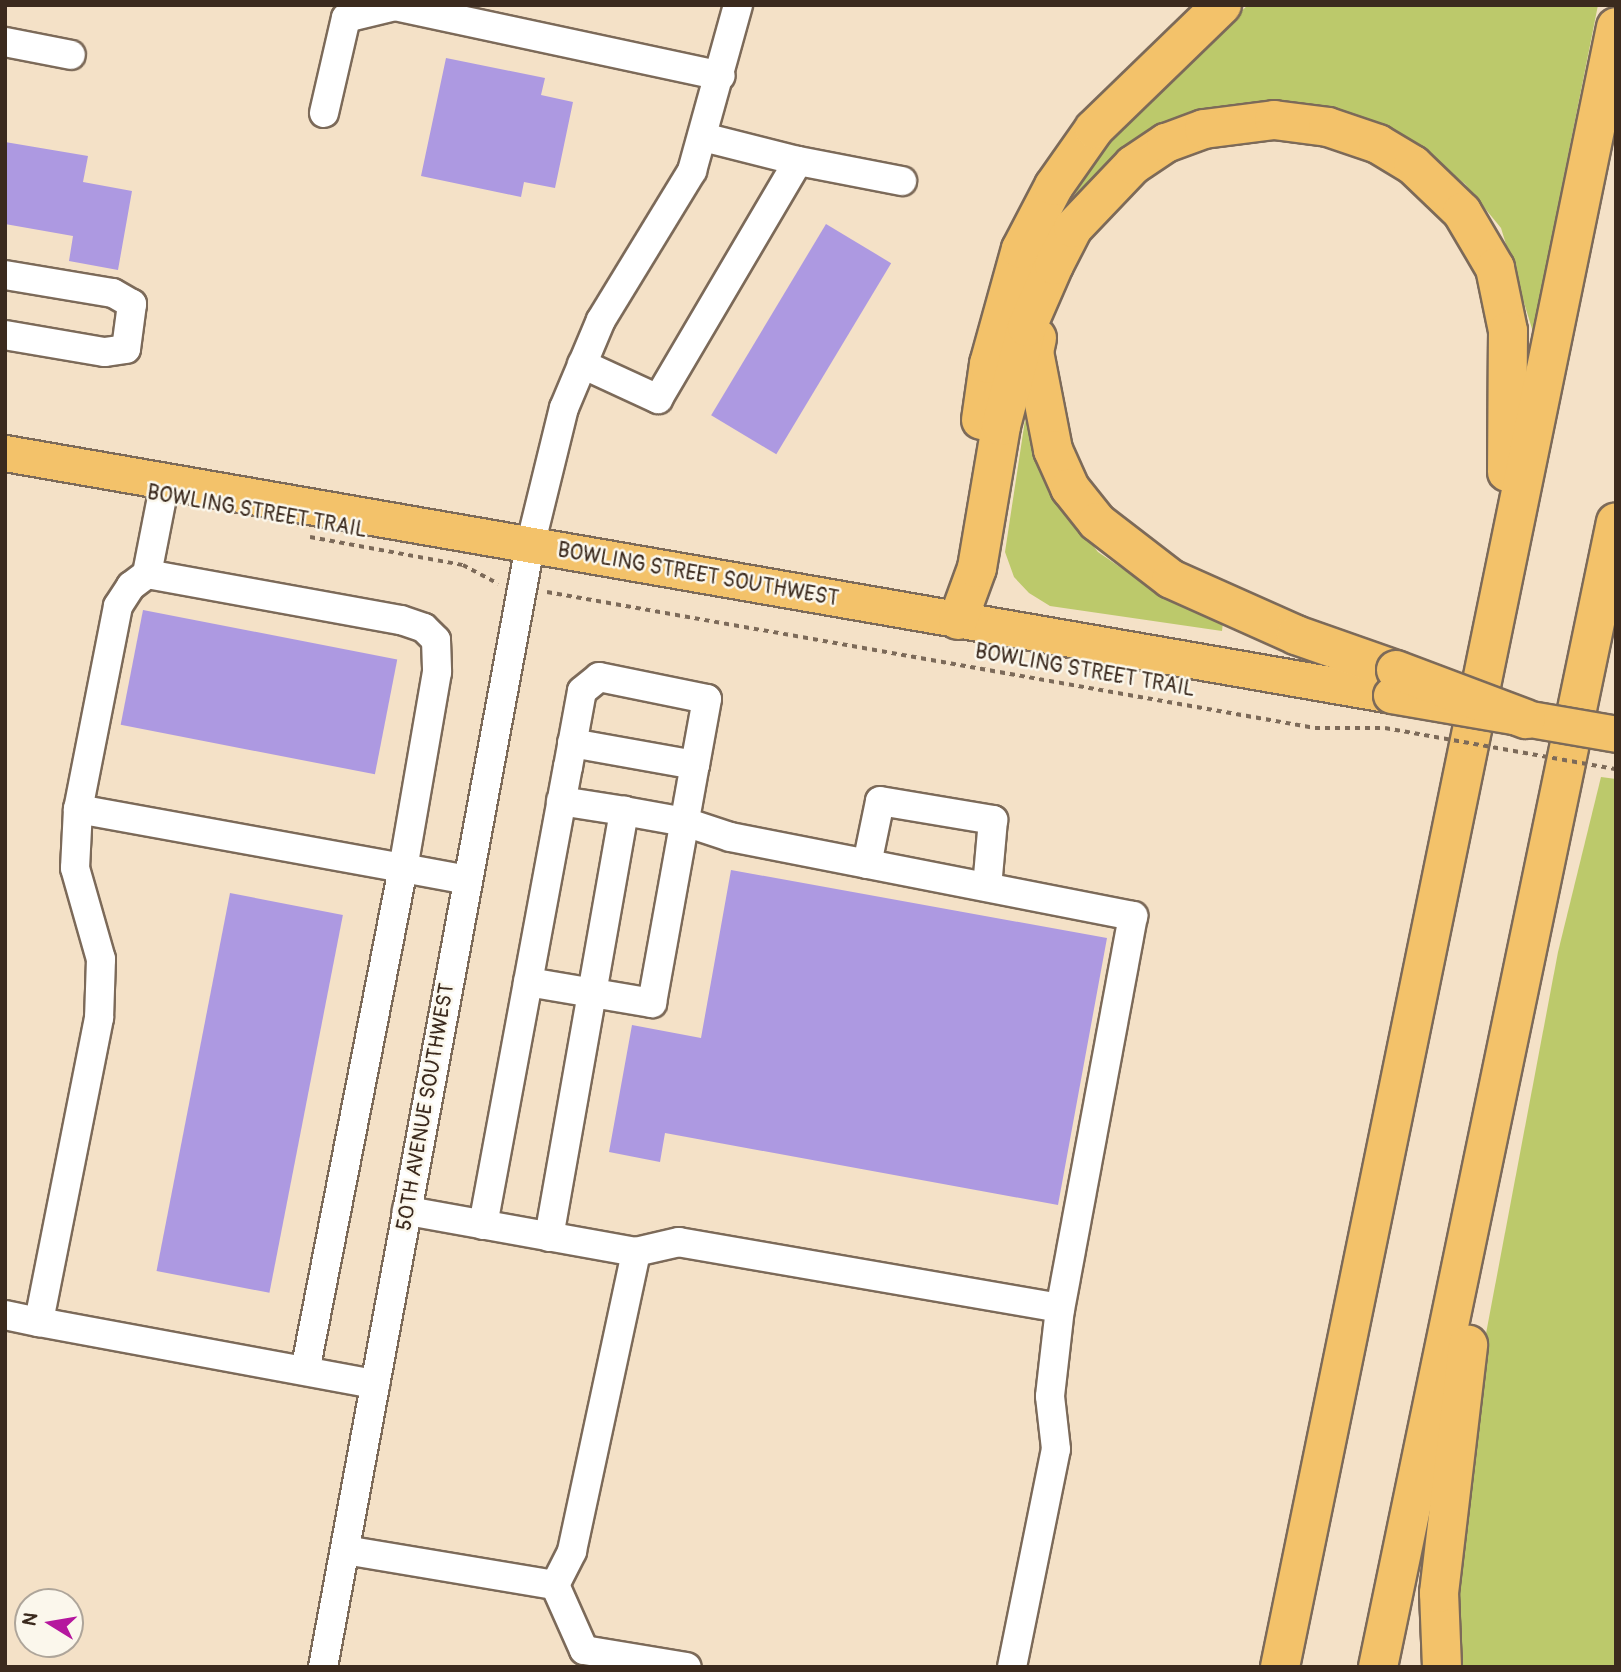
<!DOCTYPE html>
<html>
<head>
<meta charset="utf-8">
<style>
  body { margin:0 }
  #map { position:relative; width:1621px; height:1672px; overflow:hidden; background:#f4e1c7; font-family:Pangolin,sans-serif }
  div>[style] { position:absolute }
  .green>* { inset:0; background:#bcc96b }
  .building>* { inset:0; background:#ad99e1; transform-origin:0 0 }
  .path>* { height:3.5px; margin-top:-1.75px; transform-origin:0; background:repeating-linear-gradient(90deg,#7c6a59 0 5px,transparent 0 10px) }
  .roads { filter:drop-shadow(2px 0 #7c6a59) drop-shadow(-2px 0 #7c6a59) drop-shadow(0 2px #7c6a59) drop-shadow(0 -2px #7c6a59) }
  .minor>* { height:28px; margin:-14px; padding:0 14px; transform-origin:14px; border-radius:14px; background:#fff }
  .major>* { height:35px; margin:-17.5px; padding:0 17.5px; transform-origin:17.5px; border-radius:17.5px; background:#f3c26a }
  .highway>* { height:38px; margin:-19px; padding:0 19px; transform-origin:19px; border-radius:19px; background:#f3c26a }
  .path-bridge>* { height:3.5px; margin-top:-1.75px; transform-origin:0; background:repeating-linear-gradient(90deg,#7c6a59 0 5px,transparent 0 10px) }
  .bridges { filter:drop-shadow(2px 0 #7c6a59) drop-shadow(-2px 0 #7c6a59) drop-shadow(0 2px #7c6a59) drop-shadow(0 -2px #7c6a59) }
  .major-bridge>* { height:35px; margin:-17.5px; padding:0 17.5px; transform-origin:17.5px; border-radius:17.5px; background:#f3c26a }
  .highway-bridge>* { height:38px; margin:-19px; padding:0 19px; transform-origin:19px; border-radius:19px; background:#f3c26a }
  span { translate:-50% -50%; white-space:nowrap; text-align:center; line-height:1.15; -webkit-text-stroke:5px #fbf7ec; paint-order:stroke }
  .street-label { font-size:21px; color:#3b2a1e }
  .frame { position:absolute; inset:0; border:7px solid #3b2a1e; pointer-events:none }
  .north { position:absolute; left:14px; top:1588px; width:70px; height:70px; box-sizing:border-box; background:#fbf7ec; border:2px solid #aea59a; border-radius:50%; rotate:281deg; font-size:19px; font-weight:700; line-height:28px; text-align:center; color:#3b2a1e }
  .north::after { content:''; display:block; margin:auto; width:24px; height:32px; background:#b5179e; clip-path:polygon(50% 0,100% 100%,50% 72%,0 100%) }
</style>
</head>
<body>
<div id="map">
  <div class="green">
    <i style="clip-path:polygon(1248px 5px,1598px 5px,1533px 332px,1501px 228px,1465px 184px,1423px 150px,1372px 121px,1314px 105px,1225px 108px,1063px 213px,1101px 153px,1173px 75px)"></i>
    <i style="clip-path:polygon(1025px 420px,1056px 499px,1098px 552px,1168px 600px,1223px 622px,1222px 631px,1050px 606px,1029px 593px,1014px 577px,1005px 552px)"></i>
    <i style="clip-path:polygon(1601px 777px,1616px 779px,1616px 1667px,1456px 1667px,1460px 1517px,1471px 1413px,1558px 952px)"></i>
  </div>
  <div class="building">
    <i style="clip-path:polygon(446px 58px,545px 78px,541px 95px,573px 102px,555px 188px,524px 182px,521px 197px,421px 176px)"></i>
    <i style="clip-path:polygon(5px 142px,88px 156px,83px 182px,132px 191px,118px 270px,69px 261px,73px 236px,5px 224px)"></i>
    <i style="left:826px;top:224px;width:76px;height:223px;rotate:31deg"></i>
    <i style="left:143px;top:610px;width:259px;height:117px;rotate:11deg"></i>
    <i style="clip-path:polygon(731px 870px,1107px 938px,1058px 1205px,665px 1133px,660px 1162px,609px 1152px,632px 1025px,701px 1038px)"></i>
    <i style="left:230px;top:893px;width:115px;height:385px;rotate:11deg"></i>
  </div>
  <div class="path">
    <i style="left:310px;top:537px;width:156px;rotate:10.4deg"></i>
    <i style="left:463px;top:565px;width:40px;rotate:28deg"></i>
    <i style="left:547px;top:592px;width:780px;rotate:10.04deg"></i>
    <i style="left:1315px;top:728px;width:70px"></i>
  </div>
  <div class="roads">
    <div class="minor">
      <i style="left:5px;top:42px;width:67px;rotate:11.1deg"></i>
      <i style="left:324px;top:113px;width:98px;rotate:-77deg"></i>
      <i style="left:346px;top:18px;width:50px;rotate:-13.8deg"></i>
      <i style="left:395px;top:6px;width:333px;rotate:12.1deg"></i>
      <i style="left:798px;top:161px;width:106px;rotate:10.9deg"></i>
      <i style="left:5px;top:275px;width:109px;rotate:9.5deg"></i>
      <i style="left:113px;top:293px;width:22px;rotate:30deg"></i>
      <i style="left:132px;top:304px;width:45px;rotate:97.6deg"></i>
      <i style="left:126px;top:349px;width:22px;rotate:172deg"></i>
      <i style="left:104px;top:352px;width:100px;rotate:-170.3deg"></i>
      <i style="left:582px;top:364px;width:84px;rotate:24.7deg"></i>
      <i style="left:658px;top:399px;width:276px;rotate:-59.5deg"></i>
      <i style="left:798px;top:161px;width:98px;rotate:-165.8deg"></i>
      <i style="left:165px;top:482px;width:94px;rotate:101.1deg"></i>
      <i style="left:147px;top:574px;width:258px;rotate:10.3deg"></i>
      <i style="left:401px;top:620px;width:24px;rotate:19deg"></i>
      <i style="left:424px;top:628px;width:17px;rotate:45deg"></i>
      <i style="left:436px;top:640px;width:32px;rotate:88deg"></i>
      <i style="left:437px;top:672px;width:199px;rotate:99.8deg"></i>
      <i style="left:403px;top:868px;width:66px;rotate:10.5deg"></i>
      <i style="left:147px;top:574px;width:20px;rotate:143deg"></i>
      <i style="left:131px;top:586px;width:24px;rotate:123deg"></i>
      <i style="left:118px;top:606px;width:207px;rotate:101.1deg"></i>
      <i style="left:78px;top:809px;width:59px;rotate:92.9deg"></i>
      <i style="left:75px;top:868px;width:95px;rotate:74.1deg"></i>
      <i style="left:101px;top:959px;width:59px;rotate:91.9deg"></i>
      <i style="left:99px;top:1018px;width:310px;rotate:101.2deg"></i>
      <i style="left:39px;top:1322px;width:342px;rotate:10.5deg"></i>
      <i style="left:561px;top:801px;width:64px;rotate:9deg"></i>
      <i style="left:78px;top:809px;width:330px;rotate:10.3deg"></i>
      <i style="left:403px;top:868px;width:512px;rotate:101.02deg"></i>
      <i style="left:867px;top:864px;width:64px;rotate:-78.3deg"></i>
      <i style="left:880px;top:801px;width:115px;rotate:9.5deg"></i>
      <i style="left:993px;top:820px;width:67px;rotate:95.1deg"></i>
      <i style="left:528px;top:982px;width:126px;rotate:9.6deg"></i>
      <i style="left:652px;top:1003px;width:242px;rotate:-79.8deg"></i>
      <i style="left:483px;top:1225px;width:466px;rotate:-79.5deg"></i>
      <i style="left:568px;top:767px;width:77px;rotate:-79.6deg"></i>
      <i style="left:582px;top:691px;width:22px;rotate:-39deg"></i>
      <i style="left:599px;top:677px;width:110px;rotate:11.5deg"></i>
      <i style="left:707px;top:699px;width:67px;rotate:100.3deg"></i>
      <i style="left:695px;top:765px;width:125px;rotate:-169.9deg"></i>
      <i style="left:549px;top:1237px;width:433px;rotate:-80deg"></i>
      <i style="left:624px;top:811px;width:62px;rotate:10.2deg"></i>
      <i style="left:685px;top:822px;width:47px;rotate:18.4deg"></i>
      <i style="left:730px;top:837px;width:411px;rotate:11.1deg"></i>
      <i style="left:1133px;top:916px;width:399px;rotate:100.5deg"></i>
      <i style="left:1060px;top:1308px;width:387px;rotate:-170.2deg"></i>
      <i style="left:679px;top:1242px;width:44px;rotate:166.9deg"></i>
      <i style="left:5px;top:1315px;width:35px;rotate:12deg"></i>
      <i style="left:345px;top:1550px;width:213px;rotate:9.5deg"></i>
      <i style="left:555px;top:1585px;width:38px;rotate:-63deg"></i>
      <i style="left:572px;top:1551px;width:306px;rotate:-77.9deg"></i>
      <i style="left:636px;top:1252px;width:233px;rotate:-169.8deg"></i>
      <i style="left:555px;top:1585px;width:71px;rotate:66deg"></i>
      <i style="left:584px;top:1650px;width:104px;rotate:9.4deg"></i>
      <i style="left:323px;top:1667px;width:1140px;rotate:-79.54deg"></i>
      <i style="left:530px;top:546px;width:142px;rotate:-76.2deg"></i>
      <i style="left:564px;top:408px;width:95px;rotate:-67.2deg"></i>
      <i style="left:601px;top:320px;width:175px;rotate:-58.6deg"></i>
      <i style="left:692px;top:171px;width:172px;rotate:-74.5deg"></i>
      <i style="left:1012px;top:1667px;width:222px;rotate:-78.6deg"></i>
      <i style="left:1056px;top:1449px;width:53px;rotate:-96.5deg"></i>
      <i style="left:1050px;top:1396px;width:89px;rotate:-83.5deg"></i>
    </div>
    <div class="major">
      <i style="left:5px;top:453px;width:1407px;rotate:9.9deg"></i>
    </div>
    <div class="highway">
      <i style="left:1037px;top:338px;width:14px;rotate:102deg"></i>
      <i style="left:1034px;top:352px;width:100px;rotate:79deg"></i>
      <i style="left:1053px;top:450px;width:42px;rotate:65.9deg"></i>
      <i style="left:1070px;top:488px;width:43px;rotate:51.5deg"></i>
      <i style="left:1097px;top:522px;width:93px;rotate:37.6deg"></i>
      <i style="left:1171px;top:579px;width:137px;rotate:24.1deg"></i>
      <i style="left:1296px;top:635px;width:106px;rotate:19.3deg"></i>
      <i style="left:981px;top:420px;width:57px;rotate:-81.9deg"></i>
      <i style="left:989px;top:364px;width:119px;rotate:-74.5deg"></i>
      <i style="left:1021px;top:249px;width:71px;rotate:-62.4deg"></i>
      <i style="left:1054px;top:186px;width:70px;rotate:-54.9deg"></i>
      <i style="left:1094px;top:129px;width:178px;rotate:-44.1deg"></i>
      <i style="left:958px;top:620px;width:55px;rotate:-69.9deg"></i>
      <i style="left:977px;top:568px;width:144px;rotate:-80.4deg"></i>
      <i style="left:1001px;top:426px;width:102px;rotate:-75.3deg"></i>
      <i style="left:1027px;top:327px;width:68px;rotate:-66.5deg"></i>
      <i style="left:1054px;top:265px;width:42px;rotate:-62.8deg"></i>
      <i style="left:1073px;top:228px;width:87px;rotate:-46.4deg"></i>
      <i style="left:1133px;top:165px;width:40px;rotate:-34deg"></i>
      <i style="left:1166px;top:143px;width:40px;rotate:-20.2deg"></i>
      <i style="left:1204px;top:129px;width:71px;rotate:-7.3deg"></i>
      <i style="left:1274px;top:120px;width:54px;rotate:7.4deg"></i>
      <i style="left:1328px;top:127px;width:53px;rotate:18.8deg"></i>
      <i style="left:1378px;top:144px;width:41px;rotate:31deg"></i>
      <i style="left:1413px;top:165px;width:68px;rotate:43.8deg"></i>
      <i style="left:1462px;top:212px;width:65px;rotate:59.5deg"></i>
      <i style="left:1495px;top:268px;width:64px;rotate:78.3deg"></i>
      <i style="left:1508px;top:331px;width:141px;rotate:90.4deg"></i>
      <i style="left:1280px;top:1667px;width:1674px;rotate:-78.42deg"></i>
      <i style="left:1378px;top:1667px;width:1169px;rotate:-78.26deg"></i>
      <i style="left:1442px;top:1667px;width:74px;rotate:-92.3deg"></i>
      <i style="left:1439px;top:1593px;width:250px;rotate:-83.3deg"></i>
    </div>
  </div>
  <div class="path-bridge">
    <i style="left:1385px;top:728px;width:235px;rotate:10.1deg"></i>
  </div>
  <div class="bridges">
    <div class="major-bridge">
      <i style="left:1391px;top:695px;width:228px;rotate:9.8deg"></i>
    </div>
    <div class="highway-bridge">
      <i style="left:1396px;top:670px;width:139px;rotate:20.7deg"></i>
    </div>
  </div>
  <div class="street-label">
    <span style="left:257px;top:512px;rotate:10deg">BOWLING STREET TRAIL</span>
    <span style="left:698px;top:575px;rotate:10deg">BOWLING STREET SOUTHWEST</span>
    <span style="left:1085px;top:671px;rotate:10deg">BOWLING STREET TRAIL</span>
    <span style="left:426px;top:1107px;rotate:-80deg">50TH AVENUE SOUTHWEST</span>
  </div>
  <div class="frame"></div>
  <div class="north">N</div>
</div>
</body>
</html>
